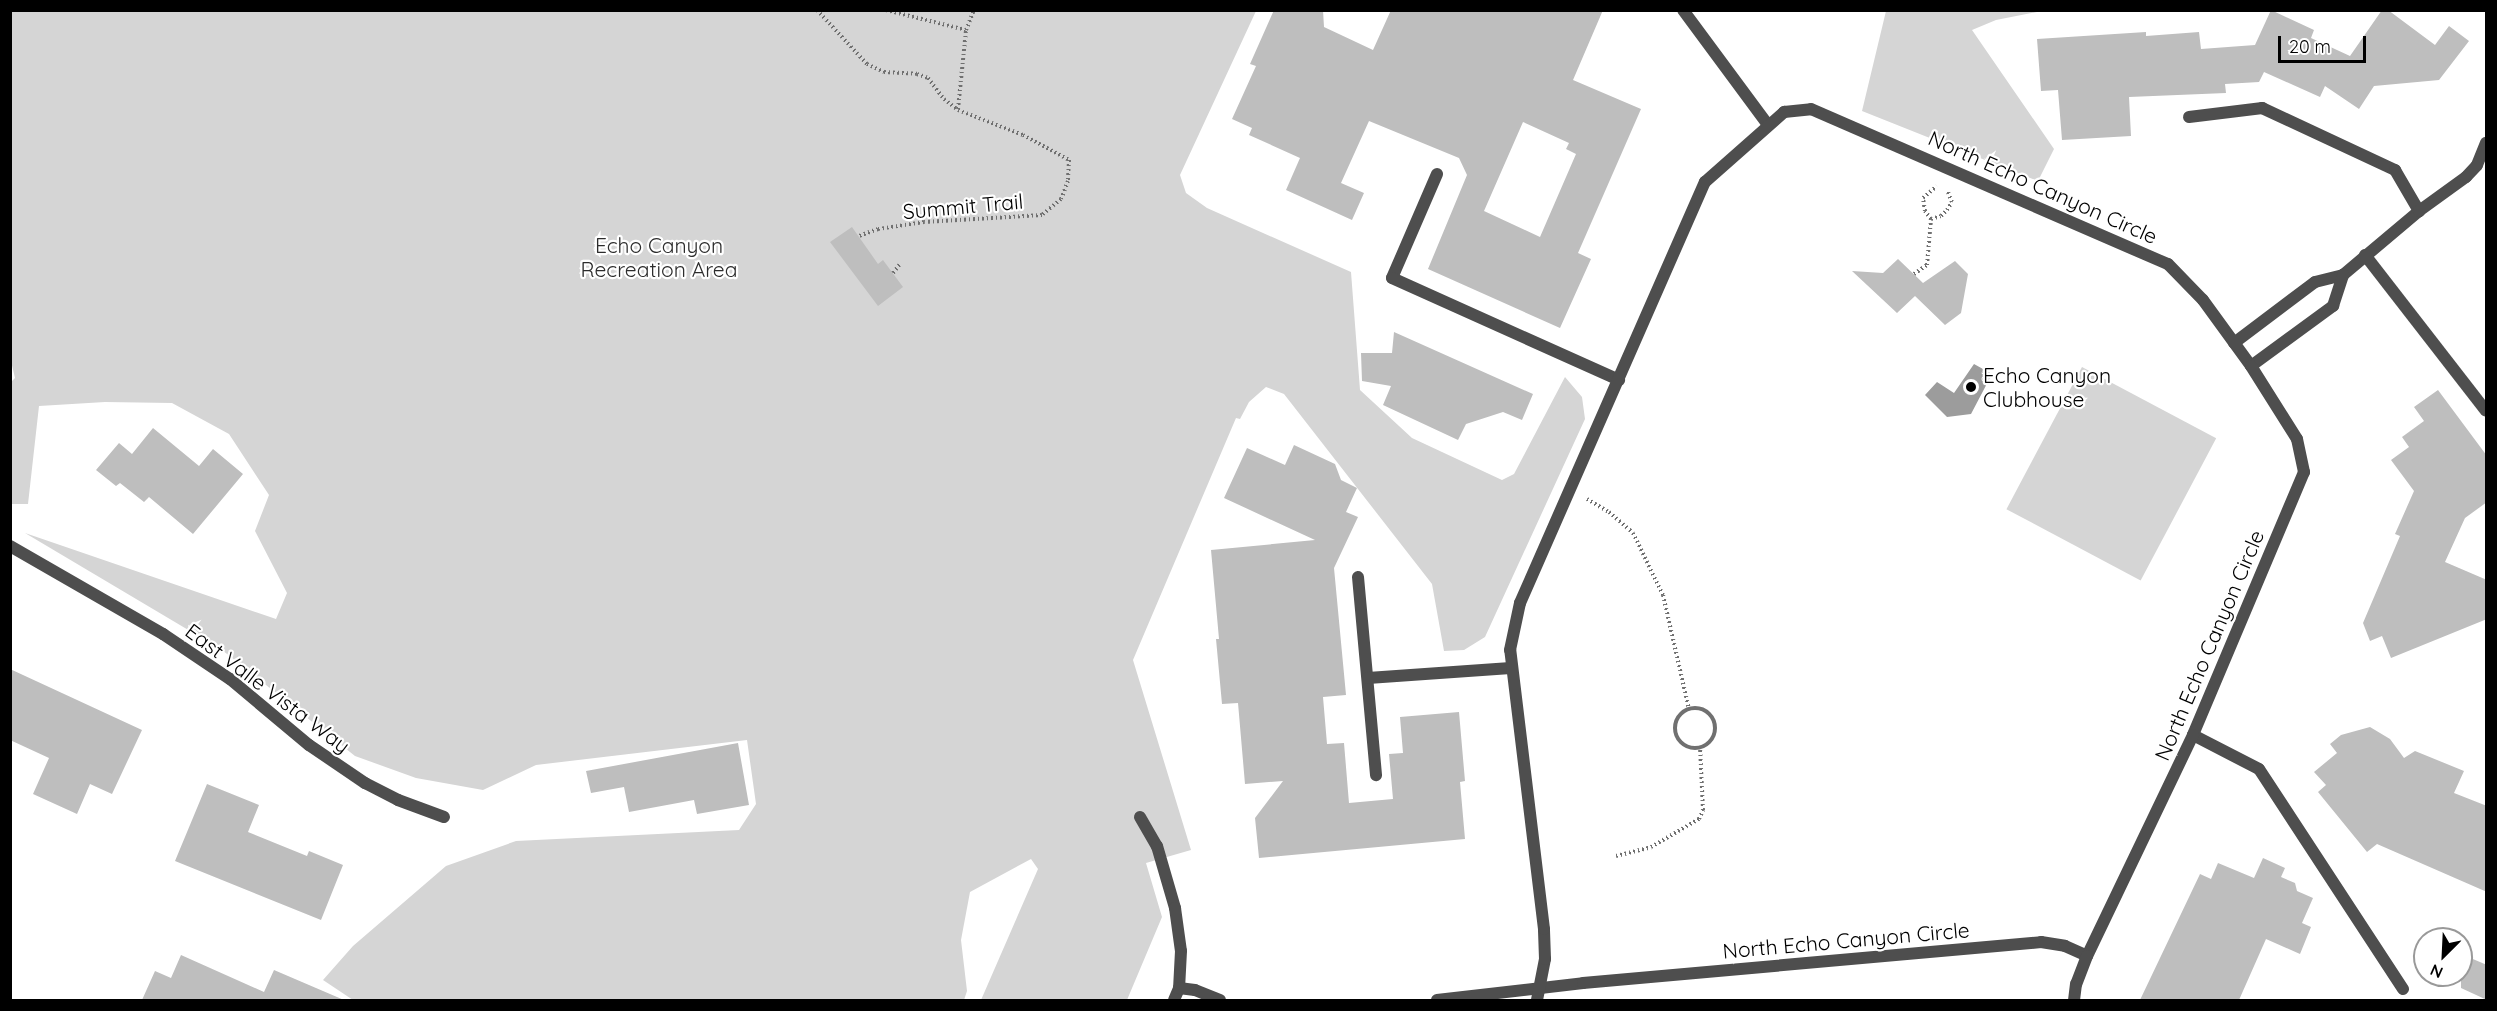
<!DOCTYPE html>
<html>
<head>
<meta charset="utf-8">
<style>
  body { margin:0 }
  #map { position:relative; width:2497px; height:1011px; overflow:hidden; background:#fff; font-family:Quicksand,sans-serif }
  div>[style] { position:absolute }
  .green>* { inset:0; background:#d5d5d5; transform-origin:0 0 }
  .water>* { inset:0; background:#9c9c9c }
  .building>* { inset:0; background:#bebebe }
  .path>* { height:4px; margin-top:-2px; transform-origin:0; background:repeating-linear-gradient(90deg,#707070 0 1.5px,transparent 0 4.5px) }
  .path>.ring { margin:-2px; padding:0; box-sizing:content-box; background:none; border:4px solid #707070; border-radius:50% }
  .lane>* { height:12px; margin:-6px; padding:0 6px; transform-origin:6px; border-radius:6px; background:#4e4e4e }
  .street>* { height:12px; margin:-6px; padding:0 6px; transform-origin:6px; border-radius:6px; background:#4e4e4e }
  .dots>* { width:16px; height:16px; translate:-50% -50%; box-sizing:border-box; border:3px solid #fff; border-radius:50% }
  span { translate:-50% -50%; white-space:nowrap; text-align:center; line-height:1.15; -webkit-text-stroke:4.5px #fff; paint-order:stroke }
  .street-label { font-size:21px; color:#000 }
  .park-label { font-size:21px; color:#2c2c2c }
  .poi-label { font-size:21px; color:#000 }
  .left { translate:0 -50%; text-align:left }
  .frame { position:absolute; inset:0; border:12px solid #000; pointer-events:none }
  .north { position:absolute; left:2413px; top:927px; width:60px; height:60px; box-sizing:border-box; background:#fff; border:2px solid #999; border-radius:50%; rotate:204deg; font-size:16px; font-weight:700; line-height:24px; text-align:center; color:#000 }
  .north::after { content:''; display:block; margin:auto; width:21px; height:27px; background:#000; clip-path:polygon(50% 0,100% 100%,50% 72%,0 100%) }
  .scale { position:absolute; left:2278px; top:36px; width:88px; height:27px; box-sizing:border-box; border:3px solid #000; border-top:0; padding-left:8px; font-size:18px; line-height:21px; white-space:nowrap; color:#000; -webkit-text-stroke:4px #fff; paint-order:stroke }
</style>
</head>
<body>
<div id="map">
  <div class="green">
    <i style="clip-path:polygon(11px 11px,1256px 11px,1180px 175px,1186px 193px,1207px 208px,1351px 272px,1360px 390px,1412px 438px,1502px 480px,1514px 474px,1565px 377px,1582px 397px,1585px 419px,1485px 637px,1464px 650px,1444px 651px,1432px 584px,1284px 394px,1266px 387px,1249px 402px,1240px 419px,1236px 418px,1133px 660px,1191px 850px,1146px 863px,1162px 917px,1127px 1000px,981px 1000px,1038px 869px,1031px 859px,970px 892px,961px 940px,967px 991px,964px 1000px,353px 1000px,323px 980px,353px 946px,446px 866px,516px 841px,739px 830px,756px 804px,747px 740px,536px 765px,483px 790px,416px 778px,355px 756px,222px 650px,25px 533px,276px 619px,287px 593px,255px 531px,269px 495px,229px 434px,172px 403px,105px 402px,39px 406px,28px 504px,11px 504px,10px 383px,15px 378px,10px 357px)"></i>
    <i style="clip-path:polygon(1886px 11px,2042px 11px,1996px 20px,1972px 30px,2054px 149px,2038px 181px,1862px 111px)"></i>
    <i style="left:2082px;top:367px;width:152px;height:161px;rotate:28deg"></i>
  </div>
  <div class="water">
    <i style="clip-path:polygon(1974px 364px,1992px 374px,1971px 414px,1947px 417px,1925px 395px,1937px 382px,1954px 393px)"></i>
  </div>
  <div class="building">
    <i style="clip-path:polygon(evenodd,1274px 10px,1323px 10px,1324px 27px,1373px 50px,1391px 10px,1603px 10px,1573px 80px,1641px 109px,1578px 253px,1591px 259px,1560px 328px,1428px 269px,1467px 175px,1459px 158px,1369px 121px,1341px 183px,1364px 193px,1352px 220px,1286px 190px,1300px 158px,1249px 135px,1252px 128px,1232px 119px,1256px 66px,1250px 64px,1274px 10px,1523px 122px,1569px 143px,1566px 149px,1576px 154px,1540px 237px,1484px 211px,1523px 122px)"></i>
    <i style="clip-path:polygon(2271px 10px,2314px 30px,2311px 38px,2350px 56px,2382px 10px,2388px 10px,2435px 45px,2449px 26px,2469px 41px,2439px 80px,2374px 86px,2359px 109px,2325px 86px,2320px 97px,2264px 72px,2259px 82px,2225px 84px,2226px 93px,2129px 97px,2131px 136px,2062px 140px,2058px 90px,2041px 91px,2037px 39px,2146px 32px,2146px 36px,2199px 32px,2201px 49px,2255px 45px)"></i>
    <i style="clip-path:polygon(852px 227px,878px 264px,883px 260px,903px 287px,878px 306px,830px 242px)"></i>
    <i style="clip-path:polygon(1898px 259px,1923px 283px,1955px 261px,1968px 274px,1961px 313px,1945px 325px,1915px 296px,1897px 313px,1852px 271px,1883px 273px)"></i>
    <i style="clip-path:polygon(1394px 332px,1533px 394px,1522px 420px,1503px 412px,1466px 424px,1458px 440px,1383px 405px,1391px 386px,1362px 381px,1361px 353px,1392px 353px)"></i>
    <i style="clip-path:polygon(2438px 390px,2487px 456px,2487px 502px,2465px 518px,2445px 562px,2487px 580px,2487px 619px,2391px 658px,2382px 636px,2370px 641px,2363px 623px,2400px 536px,2395px 534px,2414px 491px,2391px 460px,2409px 447px,2402px 437px,2424px 421px,2414px 407px)"></i>
    <i style="clip-path:polygon(153px 428px,199px 466px,213px 449px,243px 474px,193px 534px,149px 497px,144px 502px,120px 483px,116px 486px,96px 470px,119px 443px,132px 454px)"></i>
    <i style="clip-path:polygon(1294px 445px,1335px 464px,1341px 480px,1357px 488px,1346px 512px,1358px 517px,1334px 568px,1346px 695px,1323px 697px,1327px 744px,1344px 743px,1349px 803px,1393px 799px,1389px 754px,1403px 753px,1400px 717px,1459px 712px,1465px 781px,1460px 782px,1465px 839px,1259px 858px,1255px 818px,1283px 781px,1245px 784px,1238px 703px,1222px 704px,1216px 639px,1219px 639px,1211px 550px,1315px 540px,1224px 498px,1247px 448px,1285px 465px)"></i>
    <i style="clip-path:polygon(10px 669px,142px 730px,112px 794px,90px 784px,77px 814px,33px 794px,49px 758px,10px 740px)"></i>
    <i style="clip-path:polygon(2370px 727px,2390px 739px,2404px 758px,2415px 751px,2464px 771px,2454px 793px,2487px 806px,2487px 892px,2377px 844px,2367px 852px,2318px 792px,2326px 785px,2314px 772px,2337px 753px,2330px 744px,2341px 735px)"></i>
    <i style="clip-path:polygon(738px 743px,749px 805px,697px 814px,694px 800px,629px 812px,624px 787px,591px 793px,586px 771px)"></i>
    <i style="clip-path:polygon(207px 784px,259px 805px,248px 832px,307px 856px,309px 851px,343px 865px,321px 920px,175px 861px)"></i>
    <i style="clip-path:polygon(2263px 858px,2285px 868px,2281px 877px,2295px 883px,2297px 891px,2313px 898px,2302px 923px,2311px 927px,2300px 954px,2266px 939px,2239px 1000px,2140px 1000px,2200px 874px,2211px 879px,2218px 863px,2254px 878px)"></i>
    <i style="clip-path:polygon(2461px 954px,2487px 965px,2487px 1000px,2461px 988px)"></i>
    <i style="clip-path:polygon(181px 955px,264px 992px,274px 970px,344px 1000px,142px 1000px,155px 971px,171px 978px)"></i>
  </div>
  <div class="path">
    <i style="left:817px;top:10px;width:74px;rotate:47.2deg"></i>
    <i style="left:867px;top:64px;width:19px;rotate:25deg"></i>
    <i style="left:884px;top:72px;width:33px;rotate:3deg"></i>
    <i style="left:917px;top:74px;width:12px;rotate:20deg"></i>
    <i style="left:928px;top:78px;width:26px;rotate:53deg"></i>
    <i style="left:944px;top:99px;width:18px;rotate:38deg"></i>
    <i style="left:958px;top:110px;width:70px;rotate:21deg"></i>
    <i style="left:1023px;top:135px;width:52px;rotate:28.5deg"></i>
    <i style="left:1069px;top:160px;width:21px;rotate:93deg"></i>
    <i style="left:1068px;top:181px;width:19px;rotate:111deg"></i>
    <i style="left:1061px;top:199px;width:25px;rotate:140deg"></i>
    <i style="left:1042px;top:215px;width:118px;rotate:176.6deg"></i>
    <i style="left:924px;top:222px;width:47px;rotate:171.3deg"></i>
    <i style="left:878px;top:229px;width:20px;rotate:160deg"></i>
    <i style="left:886px;top:10px;width:82px;rotate:14deg"></i>
    <i style="left:958px;top:109px;width:79px;rotate:-84.2deg"></i>
    <i style="left:966px;top:30px;width:22px;rotate:-68deg"></i>
    <i style="left:1931px;top:219px;width:10px;rotate:-17deg"></i>
    <i style="left:1941px;top:216px;width:8px;rotate:-45deg"></i>
    <i style="left:1947px;top:210px;width:9px;rotate:-58deg"></i>
    <i style="left:1952px;top:202px;width:11px;rotate:-112deg"></i>
    <i style="left:893px;top:273px;width:11px;rotate:-52deg"></i>
    <i style="left:1914px;top:274px;width:16px;rotate:-35deg"></i>
    <i style="left:1927px;top:265px;width:46px;rotate:-85deg"></i>
    <i style="left:1931px;top:219px;width:10px;rotate:-127deg"></i>
    <i style="left:1925px;top:211px;width:13px;rotate:-99deg"></i>
    <i style="left:1923px;top:198px;width:18px;rotate:-41deg"></i>
    <i style="left:1587px;top:499px;width:26px;rotate:31deg"></i>
    <i style="left:1609px;top:512px;width:32px;rotate:41deg"></i>
    <i style="left:1633px;top:533px;width:69px;rotate:64.2deg"></i>
    <i style="left:1663px;top:595px;width:117px;rotate:77.2deg"></i>
    <i class="ring" style="left:1675px;top:708px;width:36px;height:36px"></i>
    <i style="left:1616px;top:856px;width:36px;rotate:-14deg"></i>
    <i style="left:1651px;top:847px;width:56px;rotate:-30.3deg"></i>
    <i style="left:1699px;top:819px;width:10px;rotate:-66deg"></i>
    <i style="left:1703px;top:810px;width:63px;rotate:-92.7deg"></i>
  </div>
  <div class="lane">
    <i style="left:2189px;top:117px;width:74px;rotate:-7deg"></i>
    <i style="left:2262px;top:108px;width:147px;rotate:25deg"></i>
    <i style="left:2395px;top:170px;width:48px;rotate:59.7deg"></i>
    <i style="left:1358px;top:577px;width:199px;rotate:84.8deg"></i>
    <i style="left:1140px;top:817px;width:34px;rotate:60deg"></i>
    <i style="left:1157px;top:846px;width:65px;rotate:73.8deg"></i>
    <i style="left:1175px;top:908px;width:43px;rotate:82.1deg"></i>
    <i style="left:1181px;top:951px;width:37px;rotate:93deg"></i>
  </div>
  <div class="street">
    <i style="left:1683px;top:10px;width:143px;rotate:53.5deg"></i>
    <i style="left:1437px;top:174px;width:113px;rotate:113.4deg"></i>
    <i style="left:1392px;top:278px;width:249px;rotate:24.2deg"></i>
    <i style="left:2365px;top:255px;width:197px;rotate:52.2deg"></i>
    <i style="left:2234px;top:343px;width:101px;rotate:-37deg"></i>
    <i style="left:2315px;top:282px;width:29px;rotate:-14deg"></i>
    <i style="left:2343px;top:275px;width:99px;rotate:-40.1deg"></i>
    <i style="left:2419px;top:211px;width:58px;rotate:-35.9deg"></i>
    <i style="left:2466px;top:177px;width:16px;rotate:-47deg"></i>
    <i style="left:2477px;top:165px;width:24px;rotate:-68deg"></i>
    <i style="left:2251px;top:366px;width:102px;rotate:-36.2deg"></i>
    <i style="left:2333px;top:306px;width:33px;rotate:-72deg"></i>
    <i style="left:10px;top:546px;width:177px;rotate:29.9deg"></i>
    <i style="left:163px;top:634px;width:81px;rotate:33.9deg"></i>
    <i style="left:230px;top:679px;width:103px;rotate:39.9deg"></i>
    <i style="left:309px;top:745px;width:68px;rotate:34.2deg"></i>
    <i style="left:365px;top:783px;width:37px;rotate:27deg"></i>
    <i style="left:398px;top:800px;width:49px;rotate:20.3deg"></i>
    <i style="left:1368px;top:678px;width:143px;rotate:-4deg"></i>
    <i style="left:2193px;top:735px;width:74px;rotate:27.3deg"></i>
    <i style="left:2259px;top:769px;width:263px;rotate:56.8deg"></i>
    <i style="left:1174px;top:1000px;width:13px;rotate:-67deg"></i>
    <i style="left:1179px;top:988px;width:16px;rotate:7deg"></i>
    <i style="left:1195px;top:990px;width:27px;rotate:22deg"></i>
    <i style="left:1437px;top:1000px;width:147px;rotate:-6.6deg"></i>
    <i style="left:1583px;top:983px;width:460px;rotate:-5.1deg"></i>
    <i style="left:2041px;top:942px;width:24px;rotate:9deg"></i>
    <i style="left:2065px;top:946px;width:24px;rotate:24deg"></i>
    <i style="left:1537px;top:1000px;width:42px;rotate:-79deg"></i>
    <i style="left:1545px;top:959px;width:30px;rotate:-92deg"></i>
    <i style="left:1544px;top:929px;width:281px;rotate:-96.9deg"></i>
    <i style="left:1510px;top:650px;width:48px;rotate:-78deg"></i>
    <i style="left:1520px;top:603px;width:460px;rotate:-66.3deg"></i>
    <i style="left:1705px;top:182px;width:106px;rotate:-41.5deg"></i>
    <i style="left:1784px;top:112px;width:27px;rotate:-6deg"></i>
    <i style="left:1811px;top:109px;width:389px;rotate:23.5deg"></i>
    <i style="left:2168px;top:264px;width:50px;rotate:45.8deg"></i>
    <i style="left:2203px;top:300px;width:82px;rotate:54deg"></i>
    <i style="left:2251px;top:366px;width:86px;rotate:57.8deg"></i>
    <i style="left:2297px;top:439px;width:34px;rotate:78deg"></i>
    <i style="left:2304px;top:472px;width:285px;rotate:112.9deg"></i>
    <i style="left:2193px;top:735px;width:245px;rotate:115.6deg"></i>
    <i style="left:2087px;top:956px;width:30px;rotate:111deg"></i>
    <i style="left:2076px;top:984px;width:16px;rotate:97deg"></i>
  </div>
  <div class="dots">
    <i style="left:1971px;top:387px;background:#000"></i>
  </div>
  <div class="street-label">
    <span style="left:2043px;top:187px;rotate:24deg">North Echo Canyon Circle</span>
    <span style="left:963px;top:206px;rotate:-5deg">Summit Trail</span>
    <span style="left:2209px;top:645px;rotate:-67deg">North Echo Canyon Circle</span>
    <span style="left:268px;top:688px;rotate:37deg">East Valle Vista Way</span>
    <span style="left:1846px;top:940px;rotate:-5deg">North Echo Canyon Circle</span>
  </div>
  <div class="park-label">
    <span style="left:659px;top:257px">Echo Canyon<br>Recreation Area</span>
  </div>
  <div class="poi-label">
    <span class="left" style="left:1983px;top:387px">Echo Canyon<br>Clubhouse</span>
  </div>
  <div class="frame"></div>
  <div class="north">N</div>
  <div class="scale">20 m</div>
</div>
</body>
</html>
